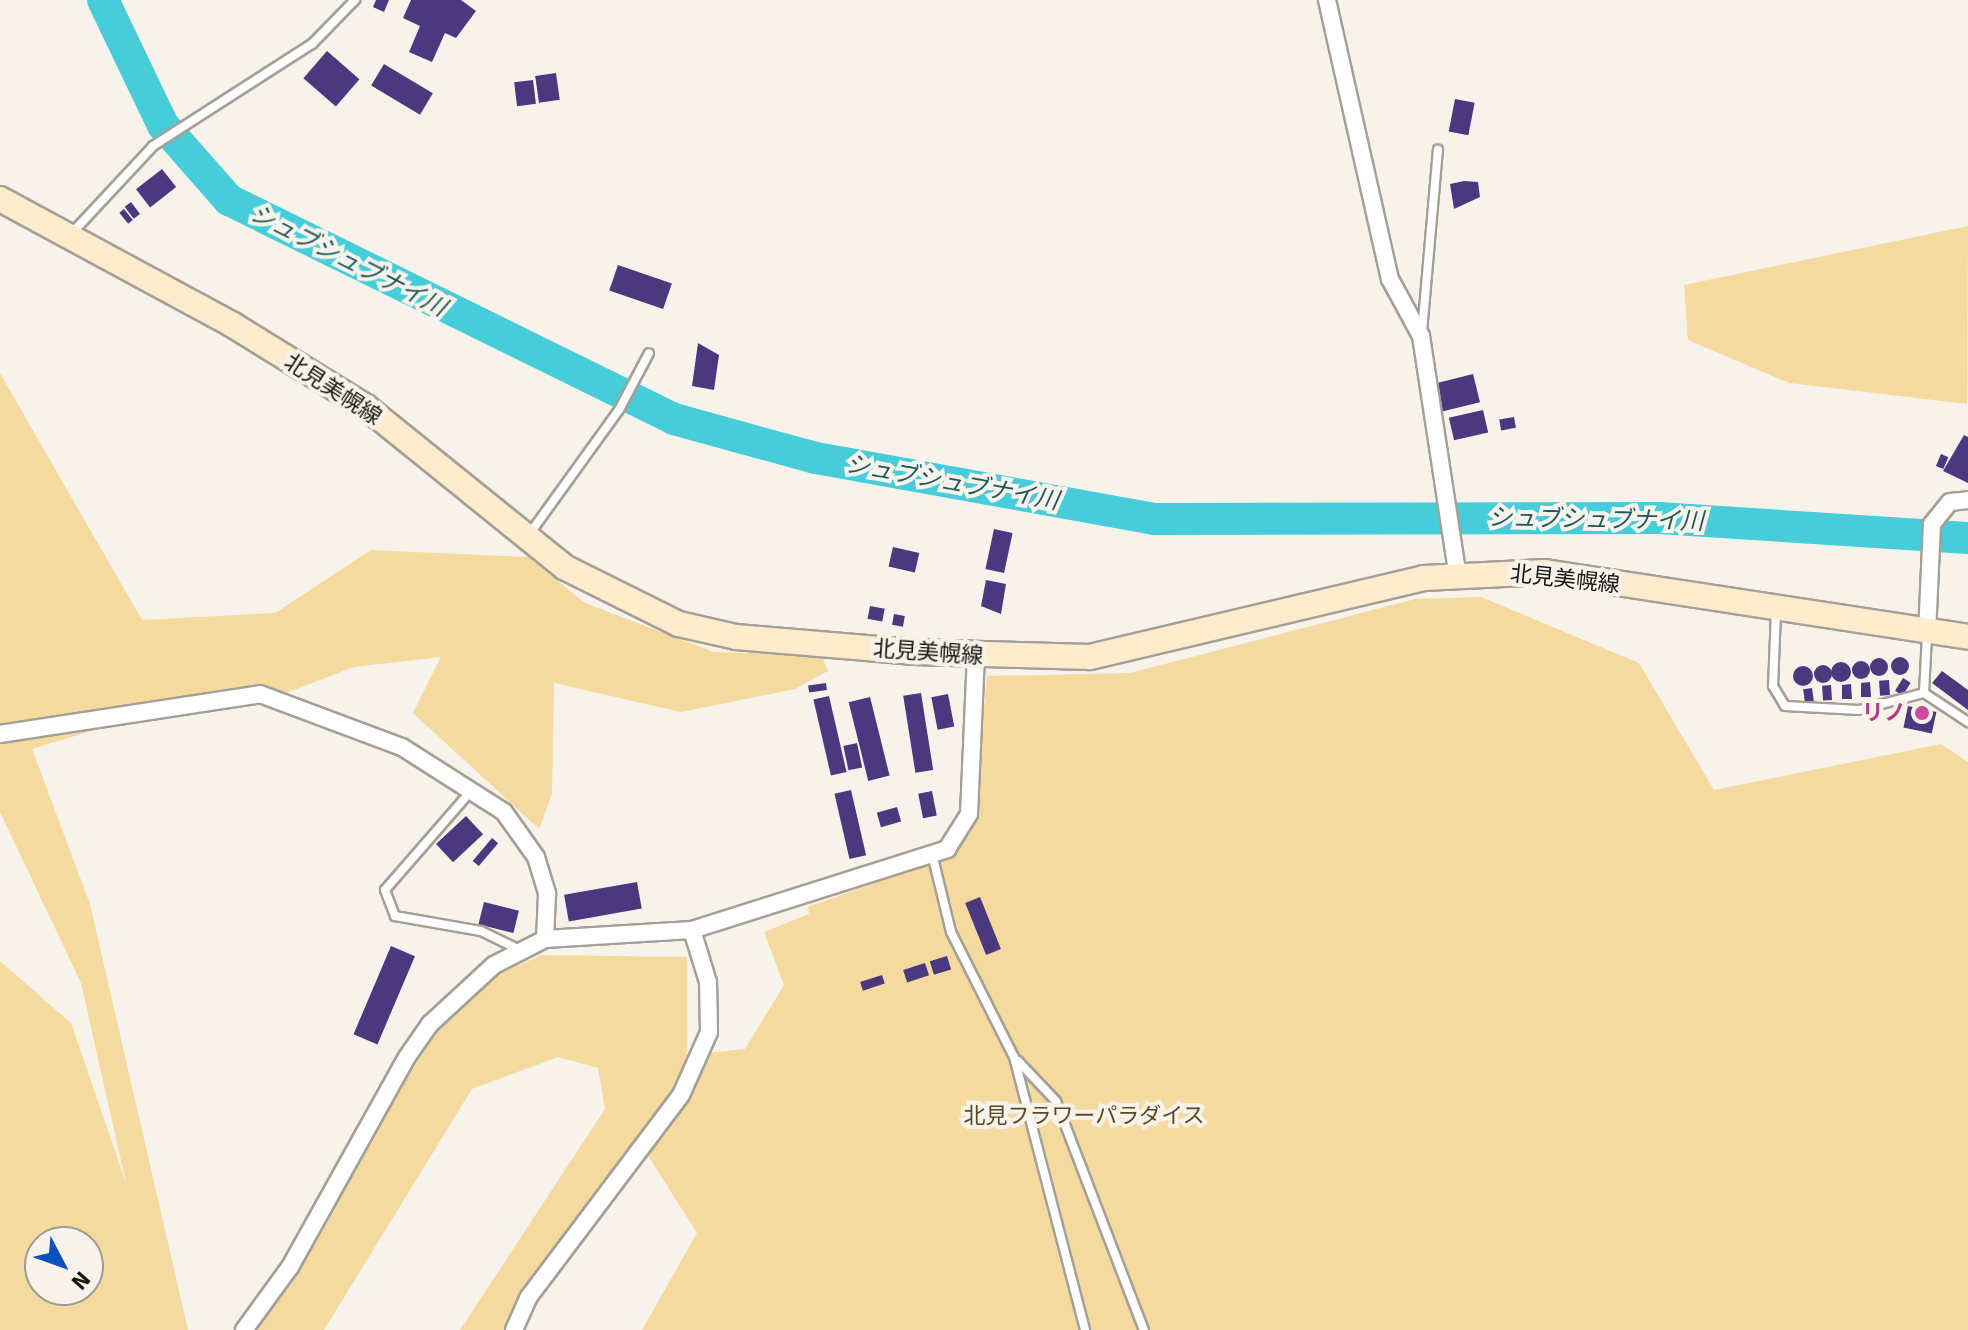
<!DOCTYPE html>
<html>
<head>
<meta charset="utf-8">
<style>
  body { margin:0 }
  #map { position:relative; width:1968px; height:1330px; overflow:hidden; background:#f7f3ea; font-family:Signika,"Noto Sans JP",sans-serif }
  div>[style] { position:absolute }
  .green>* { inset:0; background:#f5da9f }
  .river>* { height:32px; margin:-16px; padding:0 16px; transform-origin:16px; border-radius:16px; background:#47cdd9 }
  .building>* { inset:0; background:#4b387f; transform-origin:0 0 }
  .round { border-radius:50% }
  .roads { filter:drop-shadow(2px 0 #a4a098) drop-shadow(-2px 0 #a4a098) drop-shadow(0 2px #a4a098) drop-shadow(0 -2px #a4a098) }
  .service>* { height:8px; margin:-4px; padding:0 4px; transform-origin:4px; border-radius:4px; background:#fff }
  .minor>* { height:16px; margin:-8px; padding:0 8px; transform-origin:8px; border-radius:8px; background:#fff }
  .secondary>* { height:24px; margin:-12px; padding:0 12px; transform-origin:12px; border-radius:12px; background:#ffeccd }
  .dots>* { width:22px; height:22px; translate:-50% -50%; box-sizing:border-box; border:4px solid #f7f3ea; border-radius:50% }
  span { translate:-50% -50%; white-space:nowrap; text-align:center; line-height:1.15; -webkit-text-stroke:8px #f7f3ea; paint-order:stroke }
  .street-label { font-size:22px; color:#171613 }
  .hotel-label { font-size:22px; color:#b23c85; font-weight:700 }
  .right { translate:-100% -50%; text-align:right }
  .park-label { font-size:22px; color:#5a4a24 }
  .water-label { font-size:24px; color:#21595e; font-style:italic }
  .north { position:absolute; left:24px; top:1226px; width:80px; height:80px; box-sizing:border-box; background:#f7f3ea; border:2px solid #9d9b94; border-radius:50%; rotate:131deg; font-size:22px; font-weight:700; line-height:32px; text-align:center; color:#171613 }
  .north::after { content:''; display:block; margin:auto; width:28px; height:36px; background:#0d52bc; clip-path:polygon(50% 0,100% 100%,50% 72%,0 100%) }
</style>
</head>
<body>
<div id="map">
  <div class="green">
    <i style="clip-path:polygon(1968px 226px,1967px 404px,1789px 383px,1688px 340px,1684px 285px)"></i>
    <i style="clip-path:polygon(evenodd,0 373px,142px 620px,275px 613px,371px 550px,528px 557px,585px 603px,714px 652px,821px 655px,828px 671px,795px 689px,681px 712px,554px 683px,552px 794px,539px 829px,413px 713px,441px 657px,354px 667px,286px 693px,190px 701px,32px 749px,90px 904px,188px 1330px,0 1330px,0 961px,71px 1023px,126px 1183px,81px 983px,0 812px,0 373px,40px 1242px,88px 1242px,88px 1290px,40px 1290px,40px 1242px)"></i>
    <i style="clip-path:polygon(1481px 597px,1639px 663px,1714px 790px,1941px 744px,1968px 762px,1968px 1330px,642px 1330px,697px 1233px,647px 1154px,536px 1273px,509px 1330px,460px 1330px,605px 1109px,598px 1068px,558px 1057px,472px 1089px,324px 1330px,253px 1330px,294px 1278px,416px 1057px,458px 1005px,498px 975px,541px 955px,687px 957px,687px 1055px,745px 1049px,784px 985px,764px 932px,809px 914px,808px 907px,948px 857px,973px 821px,987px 676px,1130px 673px,1415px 599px)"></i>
  </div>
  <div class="river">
    <i style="left:103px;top:0;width:139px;rotate:64.4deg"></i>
    <i style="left:163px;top:125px;width:100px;rotate:48.7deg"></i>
    <i style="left:229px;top:200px;width:496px;rotate:26.2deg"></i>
    <i style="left:674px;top:419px;width:147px;rotate:15.4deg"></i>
    <i style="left:816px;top:458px;width:344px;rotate:10.2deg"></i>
    <i style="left:1155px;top:519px;width:504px;rotate:-0.11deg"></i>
    <i style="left:1659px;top:518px;width:310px;rotate:3.7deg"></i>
  </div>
  <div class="building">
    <i style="clip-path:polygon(376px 0,389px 0,384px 12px,373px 7px)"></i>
    <i style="clip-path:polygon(411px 0,461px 0,476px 11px,456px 38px,445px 33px,432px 62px,409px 52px,420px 26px,403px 18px)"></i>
    <i style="left:327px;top:51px;width:43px;height:36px;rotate:41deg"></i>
    <i style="left:384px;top:64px;width:57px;height:25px;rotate:31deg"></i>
    <i style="left:556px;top:73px;width:27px;height:21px;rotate:82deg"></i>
    <i style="left:533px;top:80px;width:24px;height:19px;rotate:83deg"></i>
    <i style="left:1455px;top:99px;width:20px;height:33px;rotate:11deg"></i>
    <i style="left:162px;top:169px;width:23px;height:33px;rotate:52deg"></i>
    <i style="clip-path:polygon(1464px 181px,1478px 182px,1480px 197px,1454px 209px,1450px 184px)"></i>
    <i style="left:131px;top:202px;width:15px;height:8px;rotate:53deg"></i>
    <i style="left:124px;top:209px;width:14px;height:6px;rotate:51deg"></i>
    <i style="left:618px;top:265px;width:57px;height:27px;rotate:19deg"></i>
    <i style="clip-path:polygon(698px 343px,719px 355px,714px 390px,692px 386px)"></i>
    <i style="left:1473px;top:374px;width:29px;height:39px;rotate:76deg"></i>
    <i style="left:1483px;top:410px;width:23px;height:35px;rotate:77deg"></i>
    <i style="left:1514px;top:417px;width:11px;height:15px;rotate:80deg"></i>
    <i style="clip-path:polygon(1964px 435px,1968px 437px,1968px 483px,1943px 471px)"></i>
    <i style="left:1941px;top:454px;width:8px;height:13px;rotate:23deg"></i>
    <i style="left:994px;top:529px;width:19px;height:41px;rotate:12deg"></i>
    <i style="left:893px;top:547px;width:27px;height:20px;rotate:13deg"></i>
    <i style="clip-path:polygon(986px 580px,1006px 584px,1001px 614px,981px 606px)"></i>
    <i style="left:870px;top:606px;width:15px;height:13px;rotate:11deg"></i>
    <i style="left:894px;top:614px;width:11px;height:11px;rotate:10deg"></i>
    <i class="round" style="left:1891px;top:657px;width:18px;height:18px"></i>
    <i class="round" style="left:1870px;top:658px;width:18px;height:18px"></i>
    <i class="round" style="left:1852px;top:661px;width:18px;height:18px"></i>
    <i class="round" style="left:1831px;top:662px;width:20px;height:20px"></i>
    <i class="round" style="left:1814px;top:665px;width:18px;height:18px"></i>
    <i class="round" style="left:1793px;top:666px;width:20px;height:20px"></i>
    <i style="clip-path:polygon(1942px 671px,1968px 690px,1968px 710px,1932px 683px)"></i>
    <i style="left:1903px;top:678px;width:9px;height:15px;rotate:32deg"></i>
    <i style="left:1889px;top:680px;width:15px;height:10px;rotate:86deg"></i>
    <i style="clip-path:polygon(1870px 682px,1871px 697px,1861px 697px,1861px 683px)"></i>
    <i style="left:826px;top:683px;width:7px;height:18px;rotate:82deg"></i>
    <i style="clip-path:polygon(1851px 684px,1852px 699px,1842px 699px,1842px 685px)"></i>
    <i style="left:1831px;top:685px;width:15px;height:9px;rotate:86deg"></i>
    <i style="left:1812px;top:688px;width:14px;height:9px;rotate:82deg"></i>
    <i style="left:921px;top:693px;width:78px;height:18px;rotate:81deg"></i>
    <i style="left:948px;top:694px;width:33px;height:17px;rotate:79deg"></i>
    <i style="left:829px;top:696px;width:78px;height:16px;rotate:77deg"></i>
    <i style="left:870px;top:697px;width:81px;height:22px;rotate:76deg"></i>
    <i style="left:1908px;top:706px;width:29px;height:22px;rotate:12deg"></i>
    <i style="left:857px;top:743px;width:25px;height:14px;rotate:78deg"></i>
    <i style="left:851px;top:790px;width:67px;height:17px;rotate:77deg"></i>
    <i style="left:932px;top:791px;width:25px;height:14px;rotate:79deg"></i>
    <i style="left:897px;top:807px;width:15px;height:21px;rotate:74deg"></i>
    <i style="left:466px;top:816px;width:25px;height:41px;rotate:47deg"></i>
    <i style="left:492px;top:838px;width:8px;height:30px;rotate:40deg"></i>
    <i style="left:637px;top:882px;width:27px;height:74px;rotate:80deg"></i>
    <i style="left:980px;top:897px;width:56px;height:16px;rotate:68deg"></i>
    <i style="left:484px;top:902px;width:36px;height:23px;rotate:14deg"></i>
    <i style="left:391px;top:946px;width:26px;height:96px;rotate:23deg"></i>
    <i style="left:947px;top:956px;width:14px;height:18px;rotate:73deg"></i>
    <i style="left:925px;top:963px;width:13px;height:23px;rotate:72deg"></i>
    <i style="left:882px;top:975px;width:9px;height:23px;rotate:72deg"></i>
  </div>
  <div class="roads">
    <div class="service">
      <i style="left:72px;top:233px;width:119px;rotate:-47deg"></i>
      <i style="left:153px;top:146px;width:189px;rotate:-32.7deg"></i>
      <i style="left:312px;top:44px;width:62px;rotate:-45.7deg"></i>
      <i style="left:1422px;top:332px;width:183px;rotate:-85deg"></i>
      <i style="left:528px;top:536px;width:155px;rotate:-54.2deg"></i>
      <i style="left:619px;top:410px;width:64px;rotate:-62.2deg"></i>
      <i style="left:1776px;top:612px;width:74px;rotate:92.3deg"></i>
      <i style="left:1773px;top:686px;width:23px;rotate:59deg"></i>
      <i style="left:1785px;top:706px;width:74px;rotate:3.1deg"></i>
      <i style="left:1859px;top:710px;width:67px;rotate:-14.7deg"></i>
      <i style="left:1927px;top:635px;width:58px;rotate:93deg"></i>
      <i style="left:1924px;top:693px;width:53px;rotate:33.4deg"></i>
      <i style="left:471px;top:791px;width:131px;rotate:131deg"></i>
      <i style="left:385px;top:890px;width:28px;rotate:69deg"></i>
      <i style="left:395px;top:916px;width:87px;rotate:9.9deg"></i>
      <i style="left:481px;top:931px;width:43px;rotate:26deg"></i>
      <i style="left:933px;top:858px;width:76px;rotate:76.3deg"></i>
      <i style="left:951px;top:932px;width:140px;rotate:63.3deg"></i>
      <i style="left:1014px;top:1057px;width:282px;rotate:75.4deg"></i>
      <i style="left:1018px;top:1061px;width:55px;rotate:46.5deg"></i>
      <i style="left:1056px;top:1101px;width:245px;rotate:69deg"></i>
    </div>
    <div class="minor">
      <i style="left:1327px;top:0;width:286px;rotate:77.3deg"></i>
      <i style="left:1390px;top:279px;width:65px;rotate:61.5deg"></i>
      <i style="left:1421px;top:336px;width:239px;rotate:81.3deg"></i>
      <i style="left:1927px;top:634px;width:110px;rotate:-87.4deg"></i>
      <i style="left:1932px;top:524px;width:28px;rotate:-51deg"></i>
      <i style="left:1950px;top:502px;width:18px;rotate:-6deg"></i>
      <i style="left:0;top:734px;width:263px;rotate:-8.7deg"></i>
      <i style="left:260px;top:694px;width:152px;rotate:20.5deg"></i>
      <i style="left:402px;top:747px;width:121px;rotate:32.5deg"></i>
      <i style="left:504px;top:812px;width:55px;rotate:54.6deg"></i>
      <i style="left:536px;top:857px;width:39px;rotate:73deg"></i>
      <i style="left:547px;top:894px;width:45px;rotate:92.5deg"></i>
      <i style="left:244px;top:1330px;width:78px;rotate:-53.9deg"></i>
      <i style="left:290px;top:1267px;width:240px;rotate:-60.9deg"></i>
      <i style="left:407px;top:1057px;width:40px;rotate:-55.1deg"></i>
      <i style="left:430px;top:1024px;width:87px;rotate:-42.7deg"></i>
      <i style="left:494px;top:965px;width:57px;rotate:-27deg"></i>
      <i style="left:545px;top:939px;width:147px;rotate:-3.5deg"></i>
      <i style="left:692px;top:930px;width:268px;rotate:-17.6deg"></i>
      <i style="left:947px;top:849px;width:41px;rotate:-57.8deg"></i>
      <i style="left:969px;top:814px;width:158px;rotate:-87.5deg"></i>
      <i style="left:514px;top:1330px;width:35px;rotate:-66deg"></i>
      <i style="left:528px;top:1298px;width:254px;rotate:-53deg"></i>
      <i style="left:681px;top:1095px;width:69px;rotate:-66deg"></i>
      <i style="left:709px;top:1032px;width:50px;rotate:-91.1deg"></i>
      <i style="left:708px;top:982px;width:54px;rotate:-107.1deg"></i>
    </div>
    <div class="secondary">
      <i style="left:0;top:199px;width:265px;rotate:28.4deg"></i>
      <i style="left:233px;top:325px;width:156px;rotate:31.7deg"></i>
      <i style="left:366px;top:407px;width:255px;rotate:38.9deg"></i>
      <i style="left:564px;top:567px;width:128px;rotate:26.4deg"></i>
      <i style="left:679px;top:624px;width:58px;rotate:12.8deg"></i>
      <i style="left:736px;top:637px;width:179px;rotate:4.8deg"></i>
      <i style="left:914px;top:652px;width:176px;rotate:1.6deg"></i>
      <i style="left:1090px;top:657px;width:343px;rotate:-13.3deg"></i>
      <i style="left:1424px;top:578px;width:121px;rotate:-2.8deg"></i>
      <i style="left:1545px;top:572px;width:428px;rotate:8.7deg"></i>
    </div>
  </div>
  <div class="dots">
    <i style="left:1922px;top:713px;background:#d1479c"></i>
  </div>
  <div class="street-label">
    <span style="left:333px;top:389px;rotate:33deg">北見美幌線</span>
    <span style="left:1565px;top:579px;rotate:6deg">北見美幌線</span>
    <span style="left:928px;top:652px;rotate:4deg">北見美幌線</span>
  </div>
  <div class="hotel-label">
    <span class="right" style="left:1906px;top:713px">リノ</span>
  </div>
  <div class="park-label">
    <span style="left:1084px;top:1116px">北見フラワーパラダイス</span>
  </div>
  <div class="water-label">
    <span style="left:348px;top:261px;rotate:27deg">シュブシュブナイ川</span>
    <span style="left:952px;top:483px;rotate:10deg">シュブシュブナイ川</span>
    <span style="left:1596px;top:520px;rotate:1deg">シュブシュブナイ川</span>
  </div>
  <div class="north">N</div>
</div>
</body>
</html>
